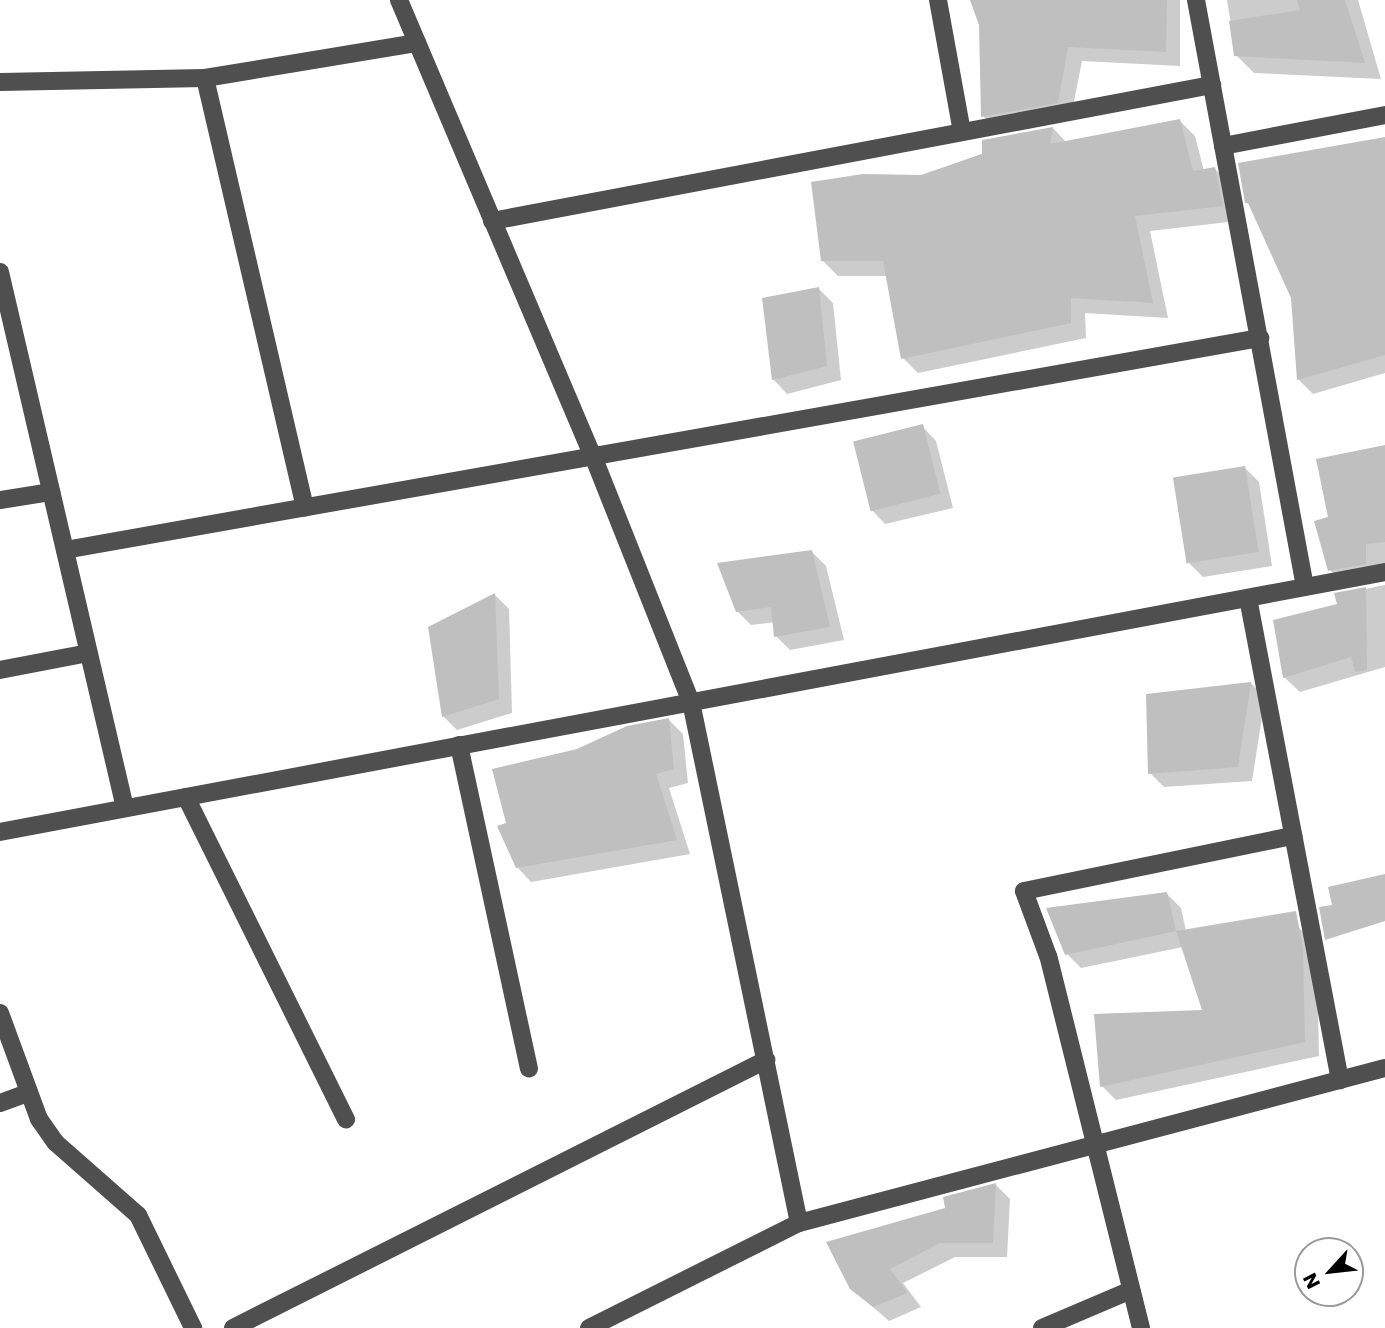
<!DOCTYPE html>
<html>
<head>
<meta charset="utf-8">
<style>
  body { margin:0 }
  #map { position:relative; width:1385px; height:1328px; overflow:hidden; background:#fff; font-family:Poppins,sans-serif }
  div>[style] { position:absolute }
  .shadow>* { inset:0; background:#0003 }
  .building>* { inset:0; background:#bfbfbf; transform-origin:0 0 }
  .minor>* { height:18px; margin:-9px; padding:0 9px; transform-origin:9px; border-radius:9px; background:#4f4f4f }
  span { translate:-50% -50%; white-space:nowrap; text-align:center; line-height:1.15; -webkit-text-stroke:5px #fff; paint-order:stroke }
  .north { position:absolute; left:1294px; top:1237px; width:70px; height:70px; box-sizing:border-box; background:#fff; border:2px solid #999; border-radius:50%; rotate:243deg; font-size:19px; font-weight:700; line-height:28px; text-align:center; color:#000 }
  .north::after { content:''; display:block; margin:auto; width:24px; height:32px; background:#000; clip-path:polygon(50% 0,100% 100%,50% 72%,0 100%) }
</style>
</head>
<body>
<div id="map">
  <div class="shadow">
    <i style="clip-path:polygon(972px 0,1180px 0,1180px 66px,1082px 61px,1071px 116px,997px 130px,983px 116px,980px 25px)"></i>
    <i style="clip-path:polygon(1227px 0,1358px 0,1381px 79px,1254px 73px,1236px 55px)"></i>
    <i style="clip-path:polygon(1180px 121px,1195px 136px,1204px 171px,1215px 169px,1230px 184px,1237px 221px,1150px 231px,1168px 318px,1085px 313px,1086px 338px,918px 373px,903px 358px,887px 276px,838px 276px,823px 261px,921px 176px,1053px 128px,1067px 143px)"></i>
    <i style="clip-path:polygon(1385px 139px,1385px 373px,1313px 394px,1299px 380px,1292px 298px,1252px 207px,1247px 202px)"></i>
    <i style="clip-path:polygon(818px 288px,833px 303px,841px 380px,787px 394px,773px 379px)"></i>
    <i style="clip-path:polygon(922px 426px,936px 441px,953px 508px,885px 524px,871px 509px)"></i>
    <i style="clip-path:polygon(1385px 447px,1385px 578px,1345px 586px,1330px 570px,1330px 518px)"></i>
    <i style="clip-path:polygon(1244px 467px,1259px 482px,1272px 566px,1203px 577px,1189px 563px)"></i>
    <i style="clip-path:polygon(811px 551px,826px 566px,844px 640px,790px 650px,776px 636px,775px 622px,751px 625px,737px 611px)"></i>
    <i style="clip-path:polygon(1385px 585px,1385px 667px,1300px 692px,1284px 677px,1339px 606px,1336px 595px)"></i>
    <i style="clip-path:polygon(495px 595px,509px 609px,512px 713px,457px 730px,443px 716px)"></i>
    <i style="clip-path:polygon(1251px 683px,1265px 698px,1252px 781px,1164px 787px,1150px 773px)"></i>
    <i style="clip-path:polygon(669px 720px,683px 734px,688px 783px,669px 788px,690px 854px,531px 882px,517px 867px,508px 824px,578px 751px)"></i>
    <i style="clip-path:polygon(1167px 894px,1181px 908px,1186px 931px,1298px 927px,1313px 941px,1317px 965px,1319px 1056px,1116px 1100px,1102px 1086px,1204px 1012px,1183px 947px,1081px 968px,1067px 954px)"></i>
    <i style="clip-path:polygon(996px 1185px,1010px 1199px,1007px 1257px,955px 1257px,903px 1283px,921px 1307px,889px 1321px,851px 1288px,947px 1209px)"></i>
  </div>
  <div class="building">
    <i style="clip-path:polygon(970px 0,1167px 0,1166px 52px,1068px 47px,1058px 103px,981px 117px,979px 25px)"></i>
    <i style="clip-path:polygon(1297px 0,1345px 0,1365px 63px,1234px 56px,1229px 21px,1300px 10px)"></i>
    <i style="clip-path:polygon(1180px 119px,1193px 171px,1215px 167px,1223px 206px,1135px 216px,1153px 303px,1071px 298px,1071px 323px,901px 359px,883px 261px,821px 261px,811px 182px,863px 174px,921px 175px,982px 154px,982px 140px,1053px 127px,1050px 144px)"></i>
    <i style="clip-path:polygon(1385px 137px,1385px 355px,1297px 380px,1291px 298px,1248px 203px,1245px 203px,1238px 163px)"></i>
    <i style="clip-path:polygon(819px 287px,827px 366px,772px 380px,762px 298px)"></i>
    <i style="left:923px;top:424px;width:72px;height:72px;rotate:76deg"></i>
    <i style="clip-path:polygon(1385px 445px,1385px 542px,1366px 544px,1366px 564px,1328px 571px,1314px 521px,1328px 517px,1316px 459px)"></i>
    <i style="left:1245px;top:466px;width:87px;height:73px;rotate:81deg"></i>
    <i style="clip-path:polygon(812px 550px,830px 627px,774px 637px,771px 607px,736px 612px,717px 563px)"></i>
    <i style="clip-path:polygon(1366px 587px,1367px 670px,1355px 672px,1351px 657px,1283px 678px,1273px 620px,1337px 604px,1334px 593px)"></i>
    <i style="clip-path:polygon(495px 593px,499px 699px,442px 717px,428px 627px)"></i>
    <i style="clip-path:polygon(1251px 682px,1238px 767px,1148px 774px,1146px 694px)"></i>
    <i style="clip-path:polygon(669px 718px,674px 769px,656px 774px,677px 840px,516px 868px,497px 826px,506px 823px,492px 769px,577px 749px,627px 726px)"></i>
    <i style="clip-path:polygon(1385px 874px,1385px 921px,1325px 940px,1319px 907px,1332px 905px,1328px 887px)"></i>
    <i style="clip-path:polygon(1167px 892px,1176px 931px,1065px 955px,1046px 908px)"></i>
    <i style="clip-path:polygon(1296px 911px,1303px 949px,1305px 1042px,1100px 1087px,1094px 1014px,1202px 1010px,1176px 931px)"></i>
    <i style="clip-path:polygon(996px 1183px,993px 1243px,940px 1243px,890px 1269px,908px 1293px,873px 1307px,850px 1289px,826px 1242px,945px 1208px,943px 1197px)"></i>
  </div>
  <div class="minor">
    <i style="left:399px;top:0;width:496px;rotate:67deg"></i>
    <i style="left:593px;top:456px;width:265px;rotate:68.3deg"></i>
    <i style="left:691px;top:702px;width:532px;rotate:78.29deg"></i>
    <i style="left:938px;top:0;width:134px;rotate:79.7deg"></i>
    <i style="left:1196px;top:0;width:597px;rotate:79.48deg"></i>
    <i style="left:205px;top:78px;width:441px;rotate:76.9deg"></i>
    <i style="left:0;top:82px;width:205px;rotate:-1.1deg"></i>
    <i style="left:205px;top:78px;width:215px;rotate:-9.4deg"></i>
    <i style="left:1223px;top:146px;width:165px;rotate:-10.8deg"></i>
    <i style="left:492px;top:221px;width:733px;rotate:-10.7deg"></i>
    <i style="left:0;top:272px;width:550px;rotate:76.87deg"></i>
    <i style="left:0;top:500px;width:52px;rotate:-8.9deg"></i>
    <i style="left:65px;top:550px;width:1214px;rotate:-10.06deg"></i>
    <i style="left:1248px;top:598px;width:491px;rotate:79.2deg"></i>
    <i style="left:0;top:670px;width:90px;rotate:-10.9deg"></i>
    <i style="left:459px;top:745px;width:331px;rotate:77.8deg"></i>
    <i style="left:186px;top:797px;width:360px;rotate:63.6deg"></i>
    <i style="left:0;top:832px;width:1409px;rotate:-10.63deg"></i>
    <i style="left:0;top:1013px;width:113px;rotate:69.8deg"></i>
    <i style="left:39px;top:1119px;width:29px;rotate:55deg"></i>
    <i style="left:56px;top:1143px;width:109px;rotate:41.3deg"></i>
    <i style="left:138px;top:1215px;width:126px;rotate:64deg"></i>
    <i style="left:0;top:1103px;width:30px;rotate:-20deg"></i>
    <i style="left:233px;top:1328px;width:597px;rotate:-26.69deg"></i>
    <i style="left:589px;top:1328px;width:235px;rotate:-26.6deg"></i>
    <i style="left:799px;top:1223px;width:606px;rotate:-14.82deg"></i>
    <i style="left:1042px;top:1328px;width:97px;rotate:-23.1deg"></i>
    <i style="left:1141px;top:1328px;width:383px;rotate:-104deg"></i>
    <i style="left:1048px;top:956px;width:69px;rotate:-110.3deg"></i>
    <i style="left:1024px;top:891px;width:275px;rotate:-11.6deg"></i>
  </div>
  <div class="north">N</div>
</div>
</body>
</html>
